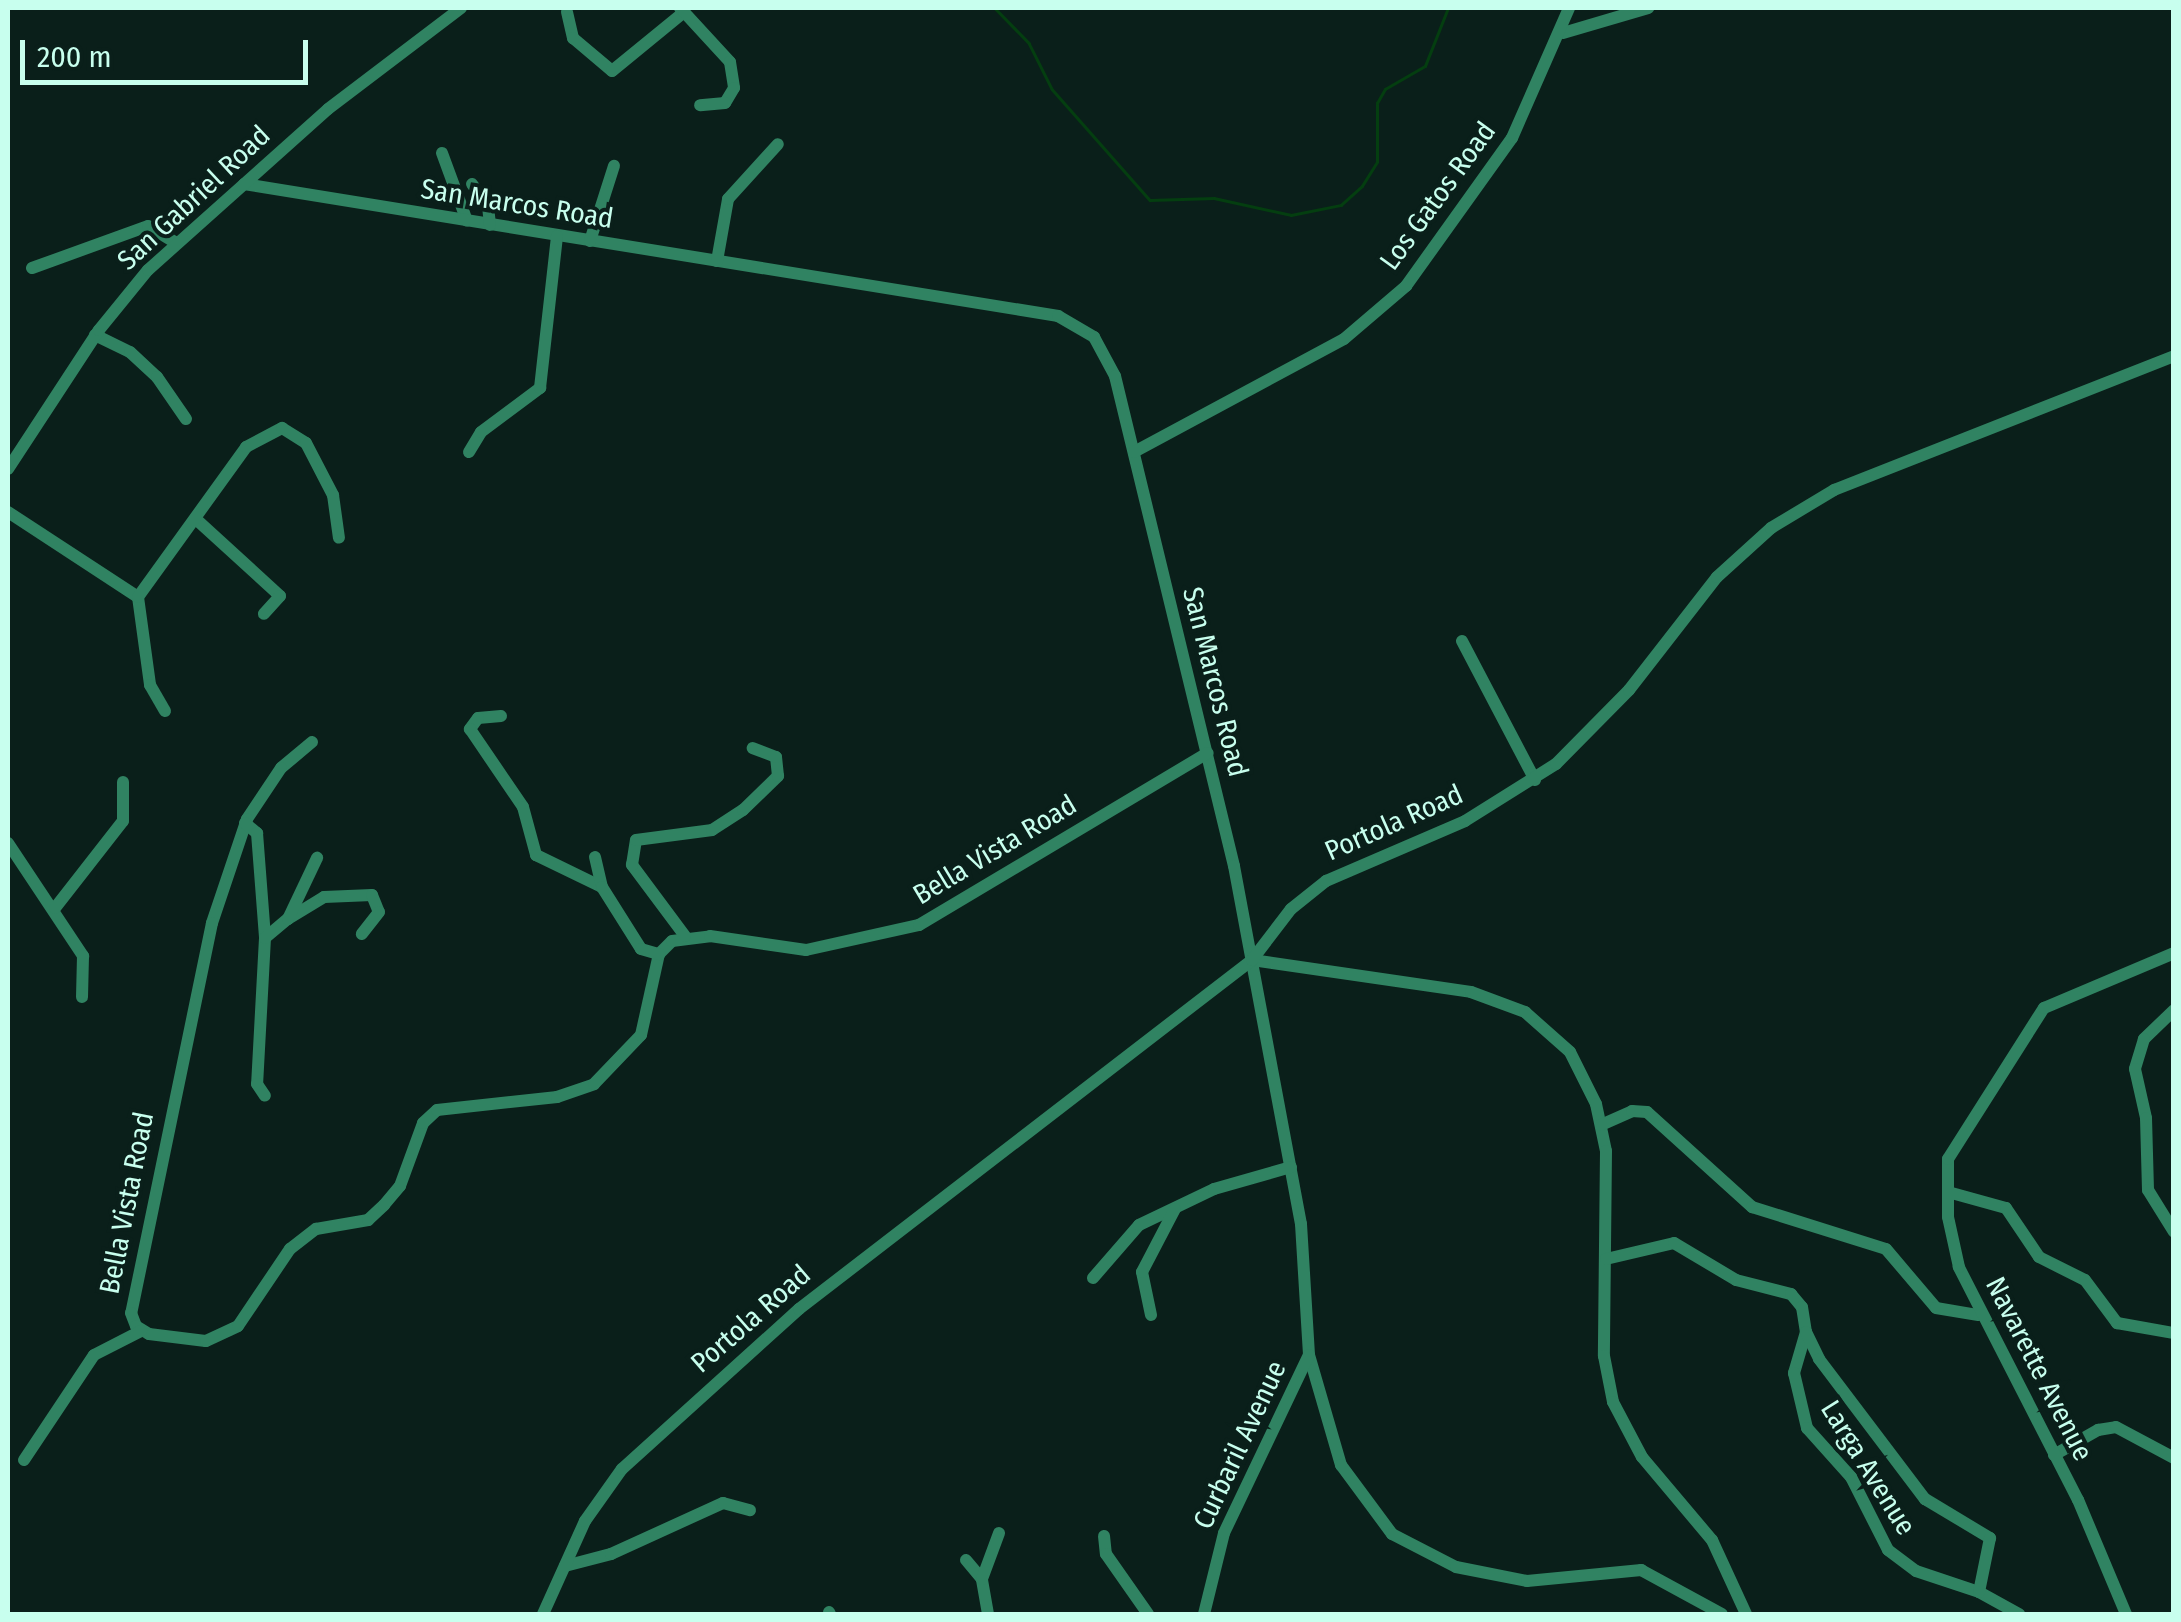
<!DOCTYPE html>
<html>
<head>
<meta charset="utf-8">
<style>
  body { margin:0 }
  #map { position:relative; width:2181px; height:1622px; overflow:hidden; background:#0a1f1a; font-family:"Fira Sans Condensed",sans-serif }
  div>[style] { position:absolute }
  .stream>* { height:2.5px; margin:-1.25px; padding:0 1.25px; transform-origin:1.25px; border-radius:1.25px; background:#043e10 }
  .minor>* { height:12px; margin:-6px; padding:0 6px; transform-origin:6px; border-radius:6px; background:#308362 }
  span { translate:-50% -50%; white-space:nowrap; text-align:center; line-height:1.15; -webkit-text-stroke:8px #0a1f1a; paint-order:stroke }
  .street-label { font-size:28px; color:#c8ffee }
  .frame { position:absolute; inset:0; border:10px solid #c8ffee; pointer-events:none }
  .scale { position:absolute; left:20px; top:40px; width:288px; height:45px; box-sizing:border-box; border:5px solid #c8ffee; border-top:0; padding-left:12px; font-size:30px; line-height:35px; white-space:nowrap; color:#c8ffee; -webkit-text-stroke:8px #0a1f1a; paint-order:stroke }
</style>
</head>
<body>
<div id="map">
  <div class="stream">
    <i style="left:995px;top:8px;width:49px;rotate:45.8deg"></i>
    <i style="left:1029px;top:43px;width:51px;rotate:63.4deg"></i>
    <i style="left:1052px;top:89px;width:148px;rotate:48.6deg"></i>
    <i style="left:1150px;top:200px;width:64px;rotate:-1.8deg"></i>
    <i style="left:1214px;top:198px;width:79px;rotate:12.4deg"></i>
    <i style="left:1291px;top:215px;width:51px;rotate:-11.3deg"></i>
    <i style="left:1341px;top:205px;width:28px;rotate:-42deg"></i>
    <i style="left:1362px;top:186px;width:28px;rotate:-58deg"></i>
    <i style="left:1377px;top:162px;width:59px;rotate:-90deg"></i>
    <i style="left:1377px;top:103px;width:16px;rotate:-60deg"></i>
    <i style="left:1385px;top:89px;width:46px;rotate:-29.9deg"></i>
    <i style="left:1425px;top:66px;width:62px;rotate:-68.4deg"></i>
  </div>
  <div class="minor">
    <i style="left:567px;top:12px;width:27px;rotate:77deg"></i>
    <i style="left:573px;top:38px;width:51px;rotate:40.2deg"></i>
    <i style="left:612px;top:71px;width:93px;rotate:-39.3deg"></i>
    <i style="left:684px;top:12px;width:6px;rotate:-135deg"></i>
    <i style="left:684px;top:12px;width:68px;rotate:47.4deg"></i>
    <i style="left:730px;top:62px;width:26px;rotate:81deg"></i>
    <i style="left:734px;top:88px;width:17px;rotate:121deg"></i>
    <i style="left:725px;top:103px;width:25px;rotate:175deg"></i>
    <i style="left:1563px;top:33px;width:89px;rotate:-16.4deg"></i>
    <i style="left:442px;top:153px;width:72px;rotate:69.8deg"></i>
    <i style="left:244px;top:184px;width:825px;rotate:9.21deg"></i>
    <i style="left:1058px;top:316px;width:42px;rotate:30.3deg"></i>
    <i style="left:1094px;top:337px;width:44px;rotate:61.7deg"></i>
    <i style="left:1115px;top:376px;width:504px;rotate:76.35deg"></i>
    <i style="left:1234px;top:866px;width:364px;rotate:79.4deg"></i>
    <i style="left:1301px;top:1224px;width:131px;rotate:86.5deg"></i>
    <i style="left:1309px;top:1355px;width:115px;rotate:73.8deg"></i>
    <i style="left:1341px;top:1465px;width:86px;rotate:53.5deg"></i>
    <i style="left:1392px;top:1534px;width:72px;rotate:27.3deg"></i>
    <i style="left:1456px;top:1567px;width:72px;rotate:11.2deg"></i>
    <i style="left:1527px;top:1581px;width:115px;rotate:-5.5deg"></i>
    <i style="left:1641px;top:1570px;width:92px;rotate:28.5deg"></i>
    <i style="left:472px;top:184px;width:27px;rotate:54deg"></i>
    <i style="left:488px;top:206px;width:19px;rotate:84deg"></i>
    <i style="left:590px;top:241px;width:79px;rotate:-72.3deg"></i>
    <i style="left:717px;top:261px;width:63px;rotate:-79.9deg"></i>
    <i style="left:728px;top:199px;width:74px;rotate:-47.7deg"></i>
    <i style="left:32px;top:268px;width:123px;rotate:-19.9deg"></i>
    <i style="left:148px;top:226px;width:33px;rotate:31deg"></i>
    <i style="left:95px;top:335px;width:39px;rotate:26deg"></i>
    <i style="left:130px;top:352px;width:37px;rotate:43deg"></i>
    <i style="left:157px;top:377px;width:51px;rotate:55.4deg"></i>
    <i style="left:469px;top:452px;width:23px;rotate:-59deg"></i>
    <i style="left:481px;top:432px;width:74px;rotate:-36.7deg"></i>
    <i style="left:540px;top:388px;width:153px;rotate:-83.6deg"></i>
    <i style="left:1134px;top:452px;width:238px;rotate:-28.3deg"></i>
    <i style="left:1344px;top:339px;width:82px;rotate:-40.5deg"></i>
    <i style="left:1406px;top:286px;width:182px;rotate:-54.4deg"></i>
    <i style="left:1512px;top:138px;width:142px;rotate:-66.3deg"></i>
    <i style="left:8px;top:469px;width:166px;rotate:-56.8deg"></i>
    <i style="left:99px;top:330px;width:77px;rotate:-50.8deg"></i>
    <i style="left:148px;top:270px;width:241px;rotate:-41.8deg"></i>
    <i style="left:328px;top:109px;width:167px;rotate:-37.2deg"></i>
    <i style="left:8px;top:512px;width:155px;rotate:33.2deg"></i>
    <i style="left:138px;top:597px;width:89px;rotate:82.2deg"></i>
    <i style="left:150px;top:685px;width:30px;rotate:60deg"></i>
    <i style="left:198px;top:521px;width:111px;rotate:42.4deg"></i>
    <i style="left:280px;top:596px;width:24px;rotate:132deg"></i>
    <i style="left:138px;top:597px;width:185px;rotate:-54.2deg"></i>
    <i style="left:246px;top:447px;width:41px;rotate:-27.8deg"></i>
    <i style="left:282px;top:428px;width:28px;rotate:32deg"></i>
    <i style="left:306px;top:443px;width:59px;rotate:62.6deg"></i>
    <i style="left:333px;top:495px;width:43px;rotate:82.1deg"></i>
    <i style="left:1462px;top:641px;width:157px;rotate:62.3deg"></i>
    <i style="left:501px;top:716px;width:23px;rotate:175deg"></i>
    <i style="left:478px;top:718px;width:14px;rotate:126deg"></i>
    <i style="left:470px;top:729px;width:94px;rotate:55.8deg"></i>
    <i style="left:523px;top:807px;width:50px;rotate:74.8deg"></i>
    <i style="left:536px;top:855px;width:73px;rotate:25.9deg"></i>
    <i style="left:312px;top:742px;width:40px;rotate:140deg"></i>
    <i style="left:281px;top:768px;width:61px;rotate:123.7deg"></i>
    <i style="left:247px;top:819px;width:110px;rotate:108.6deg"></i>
    <i style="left:212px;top:923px;width:398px;rotate:101.7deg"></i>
    <i style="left:131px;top:1313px;width:14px;rotate:69deg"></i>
    <i style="left:136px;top:1326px;width:15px;rotate:32deg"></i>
    <i style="left:149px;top:1334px;width:57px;rotate:7deg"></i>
    <i style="left:206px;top:1341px;width:35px;rotate:-25deg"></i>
    <i style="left:238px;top:1326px;width:93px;rotate:-56deg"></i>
    <i style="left:290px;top:1249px;width:33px;rotate:-38deg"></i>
    <i style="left:316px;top:1229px;width:53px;rotate:-9.8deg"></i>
    <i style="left:368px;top:1220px;width:22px;rotate:-43deg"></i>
    <i style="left:384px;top:1205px;width:25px;rotate:-50deg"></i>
    <i style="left:400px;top:1186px;width:67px;rotate:-69.9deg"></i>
    <i style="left:423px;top:1123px;width:19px;rotate:-43deg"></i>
    <i style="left:437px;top:1110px;width:121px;rotate:-6.2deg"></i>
    <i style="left:557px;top:1097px;width:39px;rotate:-19deg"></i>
    <i style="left:594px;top:1084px;width:68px;rotate:-46.2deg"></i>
    <i style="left:641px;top:1035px;width:83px;rotate:-77.5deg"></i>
    <i style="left:659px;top:954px;width:18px;rotate:-45deg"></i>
    <i style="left:672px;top:941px;width:38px;rotate:-7deg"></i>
    <i style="left:710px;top:936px;width:97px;rotate:8.3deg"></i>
    <i style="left:806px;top:950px;width:116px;rotate:-12.5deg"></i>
    <i style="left:919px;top:925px;width:336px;rotate:-30.8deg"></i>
    <i style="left:245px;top:823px;width:16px;rotate:40deg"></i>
    <i style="left:257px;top:833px;width:105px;rotate:85.6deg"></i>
    <i style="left:265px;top:938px;width:146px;rotate:93.1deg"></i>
    <i style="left:257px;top:1084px;width:14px;rotate:56deg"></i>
    <i style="left:8px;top:843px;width:136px;rotate:56.4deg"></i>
    <i style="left:83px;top:956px;width:41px;rotate:91.4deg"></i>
    <i style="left:595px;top:857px;width:31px;rotate:77deg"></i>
    <i style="left:602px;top:887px;width:73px;rotate:57.8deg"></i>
    <i style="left:641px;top:949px;width:19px;rotate:16deg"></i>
    <i style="left:55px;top:908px;width:110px;rotate:-52deg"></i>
    <i style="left:123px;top:821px;width:39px;rotate:-90deg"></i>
    <i style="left:288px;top:919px;width:42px;rotate:-31.4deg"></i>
    <i style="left:324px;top:897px;width:48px;rotate:-2.4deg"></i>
    <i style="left:372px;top:895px;width:18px;rotate:68deg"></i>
    <i style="left:379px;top:912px;width:28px;rotate:128deg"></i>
    <i style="left:685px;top:936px;width:89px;rotate:-126.7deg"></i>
    <i style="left:632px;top:865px;width:25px;rotate:-81deg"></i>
    <i style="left:636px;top:840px;width:77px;rotate:-7.5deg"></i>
    <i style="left:712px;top:830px;width:37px;rotate:-33deg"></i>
    <i style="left:743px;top:810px;width:49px;rotate:-44.2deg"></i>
    <i style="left:778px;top:776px;width:19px;rotate:-96deg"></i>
    <i style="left:776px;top:757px;width:25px;rotate:-159deg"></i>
    <i style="left:265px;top:938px;width:30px;rotate:-40deg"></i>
    <i style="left:288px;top:919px;width:68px;rotate:-64.6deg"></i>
    <i style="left:1252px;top:960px;width:221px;rotate:8.3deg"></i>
    <i style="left:1471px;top:992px;width:58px;rotate:20.3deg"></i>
    <i style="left:1525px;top:1012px;width:60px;rotate:41.6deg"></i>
    <i style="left:1570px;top:1052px;width:58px;rotate:63.4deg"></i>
    <i style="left:1596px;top:1104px;width:48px;rotate:78deg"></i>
    <i style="left:1606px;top:1151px;width:205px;rotate:90.6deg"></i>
    <i style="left:1604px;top:1356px;width:47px;rotate:78.9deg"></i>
    <i style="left:1613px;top:1402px;width:62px;rotate:62.2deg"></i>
    <i style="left:1642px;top:1457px;width:109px;rotate:49.9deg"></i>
    <i style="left:1712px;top:1540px;width:81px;rotate:65.3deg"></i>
    <i style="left:2174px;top:1010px;width:42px;rotate:136deg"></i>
    <i style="left:2144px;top:1039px;width:31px;rotate:107deg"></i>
    <i style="left:2135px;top:1069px;width:50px;rotate:77.3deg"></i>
    <i style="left:2146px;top:1118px;width:72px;rotate:88.4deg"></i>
    <i style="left:2148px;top:1190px;width:49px;rotate:58.2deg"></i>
    <i style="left:1601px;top:1125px;width:34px;rotate:-24deg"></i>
    <i style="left:1632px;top:1111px;width:15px;rotate:4deg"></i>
    <i style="left:1647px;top:1112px;width:142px;rotate:42.1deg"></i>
    <i style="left:1752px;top:1207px;width:140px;rotate:17.4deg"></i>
    <i style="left:1886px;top:1249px;width:77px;rotate:49.7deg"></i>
    <i style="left:1936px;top:1308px;width:43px;rotate:9.5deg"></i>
    <i style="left:1948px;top:1192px;width:60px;rotate:15.4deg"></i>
    <i style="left:2006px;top:1208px;width:59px;rotate:56deg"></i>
    <i style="left:2039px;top:1257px;width:51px;rotate:26.6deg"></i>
    <i style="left:2085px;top:1280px;width:54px;rotate:53.3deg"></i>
    <i style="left:2117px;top:1323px;width:58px;rotate:10deg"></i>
    <i style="left:1606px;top:1259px;width:70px;rotate:-13.2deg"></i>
    <i style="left:1674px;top:1243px;width:72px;rotate:30.8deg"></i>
    <i style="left:1736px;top:1280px;width:57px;rotate:14.3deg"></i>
    <i style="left:1791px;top:1294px;width:17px;rotate:50deg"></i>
    <i style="left:1802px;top:1307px;width:25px;rotate:81deg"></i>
    <i style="left:1806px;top:1332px;width:43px;rotate:106.3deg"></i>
    <i style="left:1794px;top:1373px;width:57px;rotate:76.7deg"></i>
    <i style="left:1807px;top:1428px;width:66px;rotate:48.1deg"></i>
    <i style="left:1851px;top:1477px;width:82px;rotate:63.1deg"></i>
    <i style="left:1888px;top:1550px;width:35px;rotate:37deg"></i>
    <i style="left:1916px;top:1571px;width:66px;rotate:18.4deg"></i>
    <i style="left:1979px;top:1592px;width:46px;rotate:28.8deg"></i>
    <i style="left:1093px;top:1278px;width:70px;rotate:-49deg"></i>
    <i style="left:1139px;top:1225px;width:83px;rotate:-25.6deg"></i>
    <i style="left:1214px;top:1189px;width:80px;rotate:-15.9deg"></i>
    <i style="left:1151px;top:1315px;width:44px;rotate:-101.8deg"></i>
    <i style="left:1142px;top:1272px;width:71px;rotate:-62.4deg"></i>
    <i style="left:1806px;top:1332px;width:30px;rotate:64deg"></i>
    <i style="left:1819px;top:1359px;width:176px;rotate:52.9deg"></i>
    <i style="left:1925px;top:1499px;width:76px;rotate:31deg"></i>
    <i style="left:1990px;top:1538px;width:55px;rotate:101.5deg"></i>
    <i style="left:2054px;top:1455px;width:51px;rotate:-29.6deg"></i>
    <i style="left:2098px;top:1430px;width:18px;rotate:-9deg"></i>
    <i style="left:2116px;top:1427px;width:66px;rotate:28.1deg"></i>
    <i style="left:24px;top:1460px;width:126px;rotate:-56.3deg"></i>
    <i style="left:94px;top:1355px;width:53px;rotate:-27.1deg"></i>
    <i style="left:1104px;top:1536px;width:18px;rotate:84deg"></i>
    <i style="left:1106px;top:1554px;width:73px;rotate:55deg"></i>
    <i style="left:966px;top:1560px;width:25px;rotate:50deg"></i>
    <i style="left:565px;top:1566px;width:48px;rotate:-14.6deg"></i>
    <i style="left:611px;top:1554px;width:123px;rotate:-24.5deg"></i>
    <i style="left:723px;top:1503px;width:28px;rotate:15deg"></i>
    <i style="left:829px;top:1612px;width:2px;rotate:63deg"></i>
    <i style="left:543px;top:1614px;width:102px;rotate:-65.7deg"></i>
    <i style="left:585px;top:1521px;width:64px;rotate:-54.6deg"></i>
    <i style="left:622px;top:1469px;width:239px;rotate:-42.1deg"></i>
    <i style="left:799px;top:1309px;width:572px;rotate:-37.61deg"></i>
    <i style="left:1252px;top:960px;width:64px;rotate:-52.6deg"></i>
    <i style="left:1291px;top:909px;width:45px;rotate:-38.7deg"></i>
    <i style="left:1326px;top:881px;width:151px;rotate:-23.3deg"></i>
    <i style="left:1465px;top:821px;width:107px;rotate:-32.1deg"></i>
    <i style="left:1556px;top:764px;width:104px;rotate:-45.4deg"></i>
    <i style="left:1629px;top:690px;width:143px;rotate:-52.1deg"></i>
    <i style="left:1717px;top:577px;width:73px;rotate:-42.2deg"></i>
    <i style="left:1771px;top:528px;width:74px;rotate:-31.1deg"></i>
    <i style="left:1834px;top:490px;width:365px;rotate:-21.5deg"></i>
    <i style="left:988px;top:1614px;width:36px;rotate:-100deg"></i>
    <i style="left:982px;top:1579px;width:49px;rotate:-69.7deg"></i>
    <i style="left:1204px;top:1614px;width:83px;rotate:-76.1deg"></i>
    <i style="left:1224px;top:1533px;width:197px;rotate:-64.5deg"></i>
    <i style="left:2126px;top:1614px;width:124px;rotate:-112.8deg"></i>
    <i style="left:2078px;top:1500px;width:262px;rotate:-117.1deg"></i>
    <i style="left:1959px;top:1267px;width:51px;rotate:-102.4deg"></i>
    <i style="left:1948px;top:1217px;width:58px;rotate:-90deg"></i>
    <i style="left:1948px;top:1159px;width:179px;rotate:-57.6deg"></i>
    <i style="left:2044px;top:1008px;width:141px;rotate:-22.9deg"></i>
  </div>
  <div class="street-label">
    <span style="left:1438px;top:196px;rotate:-54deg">Los Gatos Road</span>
    <span style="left:194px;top:198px;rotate:-43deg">San Gabriel Road</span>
    <span style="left:517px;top:204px;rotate:9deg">San Marcos Road</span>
    <span style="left:1215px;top:682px;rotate:76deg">San Marcos Road</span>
    <span style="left:1394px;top:823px;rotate:-24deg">Portola Road</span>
    <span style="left:995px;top:850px;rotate:-31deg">Bella Vista Road</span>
    <span style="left:127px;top:1203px;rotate:-79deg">Bella Vista Road</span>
    <span style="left:751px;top:1319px;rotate:-41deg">Portola Road</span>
    <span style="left:2039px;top:1369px;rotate:63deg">Navarette Avenue</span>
    <span style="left:1240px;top:1445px;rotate:-65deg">Curbaril Avenue</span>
    <span style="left:1868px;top:1468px;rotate:58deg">Larga Avenue</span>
  </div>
  <div class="frame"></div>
  <div class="scale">200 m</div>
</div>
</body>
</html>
